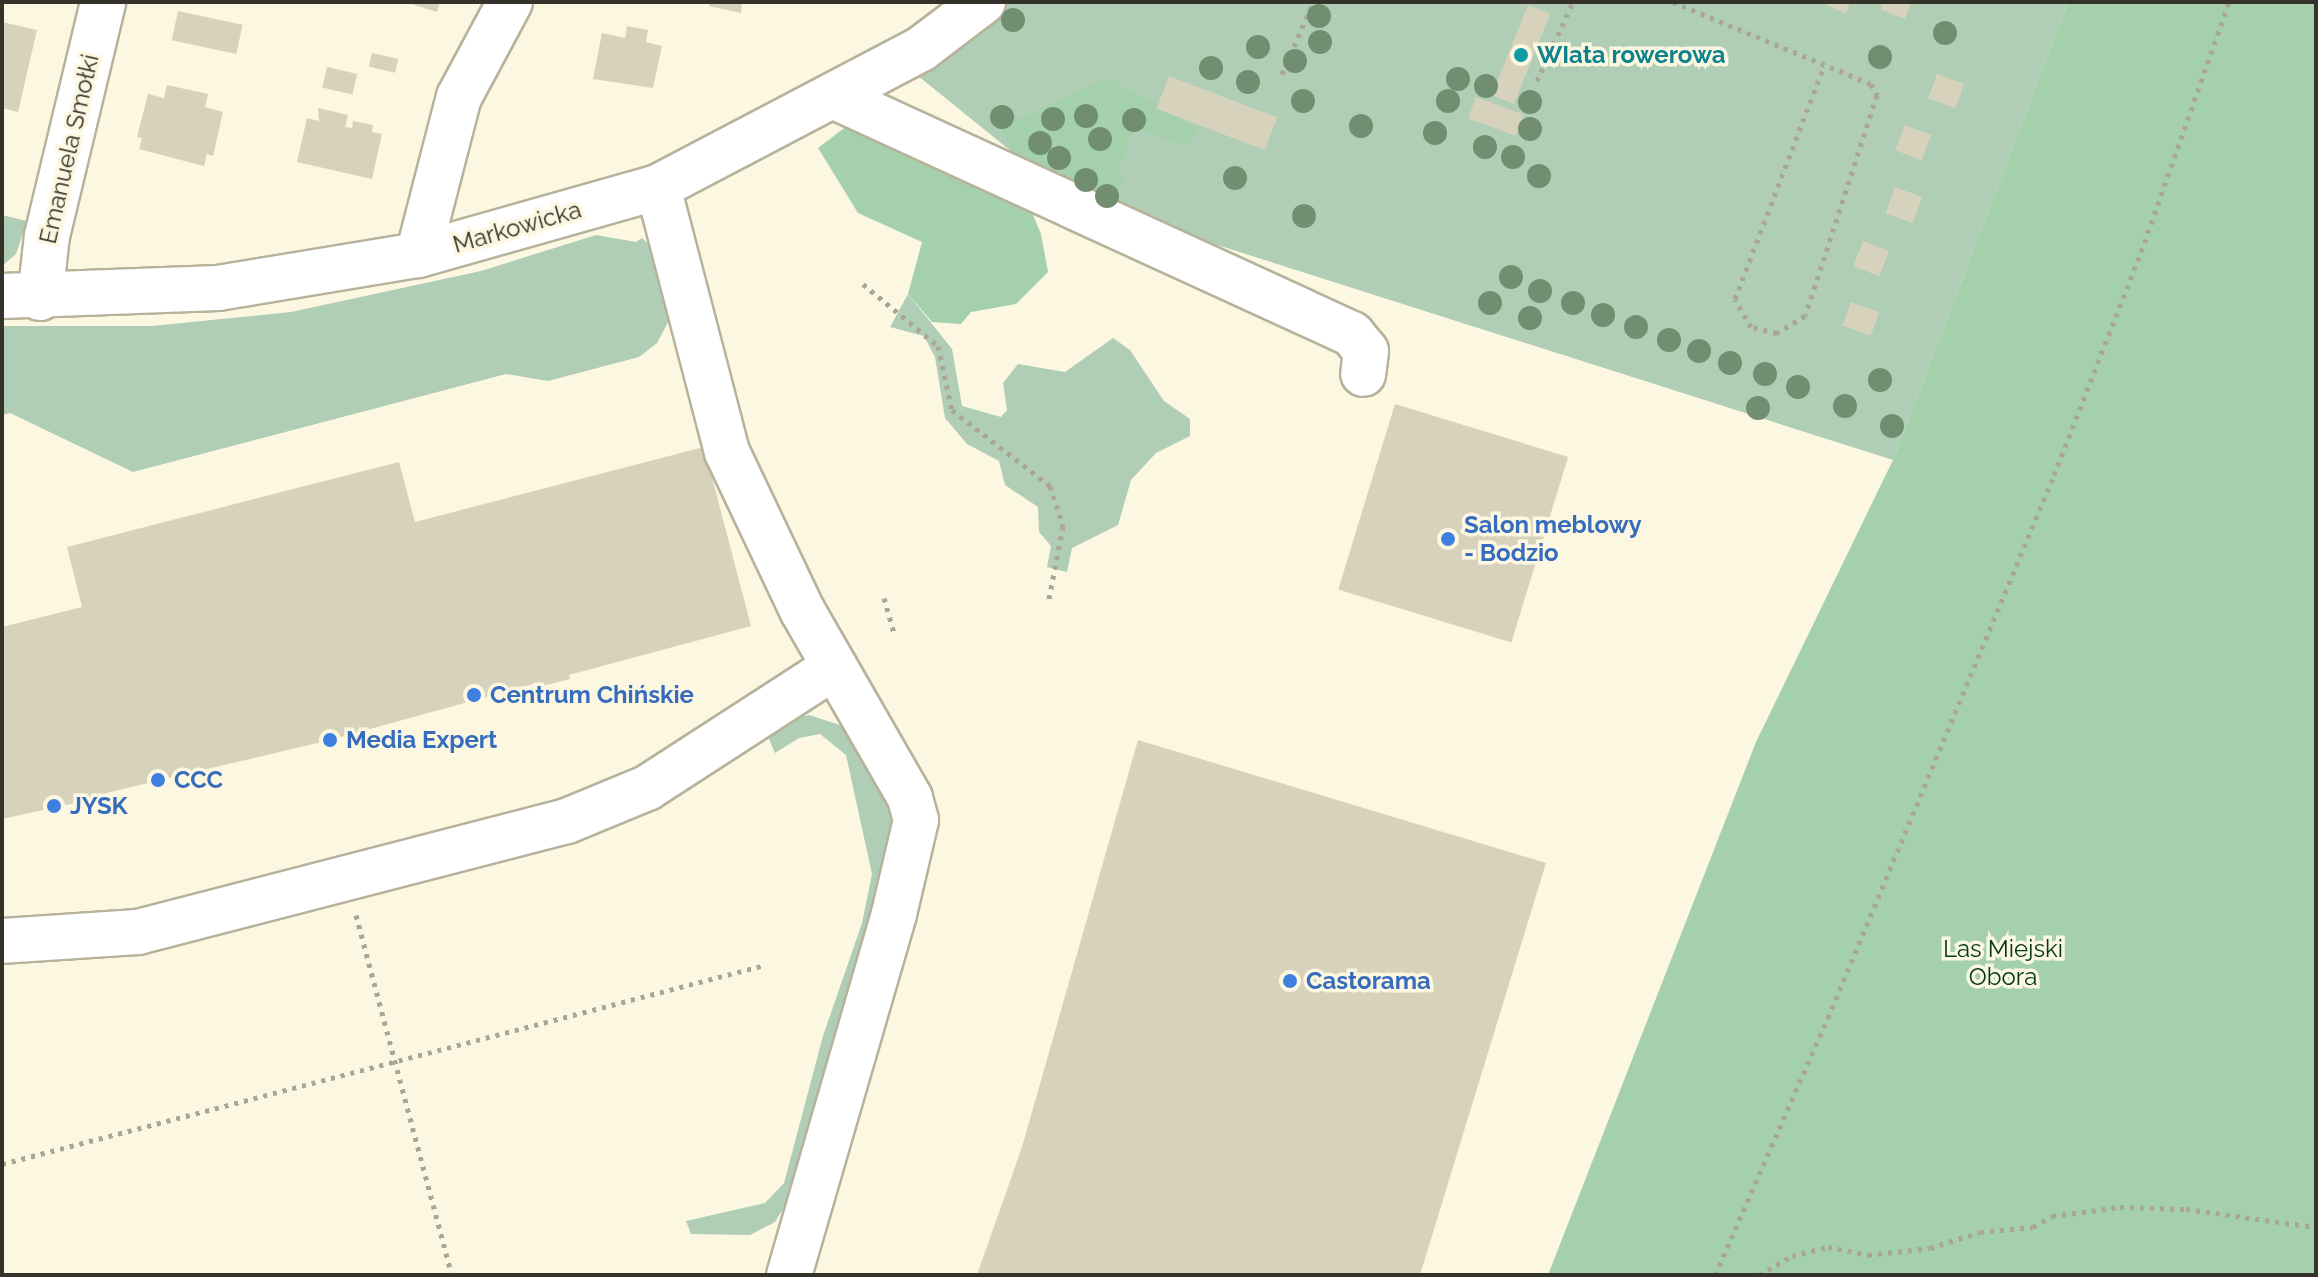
<!DOCTYPE html>
<html>
<head>
<meta charset="utf-8">
<style>
  body { margin:0 }
  #map { position:relative; width:2318px; height:1277px; overflow:hidden; background:#fcf7e0; font-family:Raleway,sans-serif }
  div>[style] { position:absolute }
  .green>* { inset:0; background:#b0cdb5 }
  .forest>* { inset:0; background:#a4d1ac }
  .building>* { inset:0; background:#d7d2bb; transform-origin:0 0 }
  .path>* { height:5px; margin-top:-2.5px; transform-origin:0; background:repeating-linear-gradient(90deg,#aaa695 0 4px,transparent 0 10px) }
  .roads { filter:drop-shadow(2px 0 #b7b29c) drop-shadow(-2px 0 #b7b29c) drop-shadow(0 2px #b7b29c) drop-shadow(0 -2px #b7b29c) }
  .minor>* { height:44px; margin:-22px; padding:0 22px; transform-origin:22px; border-radius:22px; background:#fff }
  .trees>* { width:24px; height:24px; margin:-12px; border-radius:50%; background:#728e71 }
  .dots>* { width:22px; height:22px; translate:-50% -50%; box-sizing:border-box; border:4px solid #fcf7e0; border-radius:50% }
  span { translate:-50% -50%; white-space:nowrap; text-align:center; line-height:1.15; -webkit-text-stroke:7px #fcf7e0; paint-order:stroke }
  .culture-label { font-size:24px; color:#0d838f; font-weight:700 }
  .left { translate:0 -50%; text-align:left }
  .street-label { font-size:24px; color:#35322a }
  .shop-label { font-size:24px; color:#366cbe; font-weight:700 }
  .park-label { font-size:24px; color:#023916 }
  .frame { position:absolute; inset:0; border:4px solid #35322a; pointer-events:none }
</style>
</head>
<body>
<div id="map">
  <div class="green">
    <i style="clip-path:polygon(1011px 2px,2068px 2px,1893px 460px,1098px 207px,1053px 185px,912px 71px)"></i>
    <i style="clip-path:polygon(2px 215px,27px 221px,16px 254px,2px 266px)"></i>
    <i style="clip-path:polygon(596px 235px,636px 242px,642px 238px,663px 258px,673px 313px,657px 343px,639px 357px,548px 381px,506px 374px,133px 472px,10px 413px,2px 415px,2px 326px,153px 326px,291px 312px,481px 271px)"></i>
    <i style="clip-path:polygon(908px 294px,952px 349px,962px 406px,1001px 417px,1007px 410px,1003px 383px,1018px 364px,1065px 372px,1113px 338px,1130px 350px,1164px 401px,1190px 419px,1190px 436px,1156px 453px,1131px 480px,1118px 525px,1072px 548px,1067px 572px,1047px 567px,1051px 546px,1039px 532px,1038px 507px,1005px 485px,999px 461px,967px 444px,945px 418px,935px 357px,924px 336px,890px 327px)"></i>
    <i style="clip-path:polygon(809px 715px,846px 727px,899px 817px,790px 1198px,775px 1222px,750px 1235px,691px 1234px,686px 1221px,765px 1203px,784px 1183px,823px 1036px,862px 923px,872px 874px,846px 755px,820px 734px,799px 738px,775px 753px,769px 739px,782px 721px)"></i>
  </div>
  <div class="forest">
    <i style="clip-path:polygon(2068px 2px,2316px 2px,2316px 1275px,1548px 1275px,1756px 742px,1893px 460px)"></i>
    <i style="clip-path:polygon(1107px 77px,1198px 129px,1187px 147px,1134px 127px,1119px 172px,1124px 181px,1110px 199px,1053px 185px,1010px 152px,1010px 142px,988px 114px,993px 105px,1019px 119px)"></i>
    <i style="clip-path:polygon(860px 116px,1025px 196px,1041px 234px,1048px 272px,1016px 304px,971px 312px,961px 324px,932px 322px,908px 294px,922px 242px,858px 213px,818px 148px)"></i>
  </div>
  <div class="building">
    <i style="clip-path:polygon(405px 2px,440px 2px,437px 12px)"></i>
    <i style="clip-path:polygon(710px 2px,742px 2px,741px 13px,709px 6px)"></i>
    <i style="clip-path:polygon(1821px 2px,1850px 2px,1846px 14px)"></i>
    <i style="clip-path:polygon(1883px 2px,1911px 2px,1905px 19px,1881px 10px)"></i>
    <i style="left:1528px;top:5px;width:24px;height:97px;rotate:22deg"></i>
    <i style="left:178px;top:11px;width:66px;height:30px;rotate:12deg"></i>
    <i style="clip-path:polygon(2px 22px,37px 30px,18px 112px,2px 108px)"></i>
    <i style="clip-path:polygon(627px 26px,648px 30px,646px 42px,662px 46px,653px 88px,593px 79px,602px 33px,625px 38px)"></i>
    <i style="left:372px;top:53px;width:27px;height:14px;rotate:13deg"></i>
    <i style="left:327px;top:67px;width:31px;height:21px;rotate:13deg"></i>
    <i style="left:1937px;top:74px;width:29px;height:26px;rotate:20deg"></i>
    <i style="left:1169px;top:76px;width:116px;height:35px;rotate:21deg"></i>
    <i style="clip-path:polygon(167px 85px,208px 94px,205px 107px,223px 112px,213px 156px,207px 154px,204px 166px,139px 149px,142px 138px,137px 137px,148px 94px,164px 98px)"></i>
    <i style="left:1476px;top:97px;width:51px;height:23px;rotate:20deg"></i>
    <i style="clip-path:polygon(318px 108px,348px 115px,345px 127px,352px 128px,353px 121px,373px 125px,372px 132px,382px 134px,372px 179px,297px 162px,307px 118px,319px 121px)"></i>
    <i style="left:1905px;top:125px;width:28px;height:27px;rotate:21deg"></i>
    <i style="left:1895px;top:187px;width:29px;height:28px;rotate:20deg"></i>
    <i style="left:1863px;top:241px;width:28px;height:27px;rotate:21deg"></i>
    <i style="left:1851px;top:302px;width:30px;height:25px;rotate:20deg"></i>
    <i style="left:1395px;top:404px;width:181px;height:194px;rotate:17deg"></i>
    <i style="clip-path:polygon(704px 447px,751px 626px,569px 675px,570px 679px,538px 687px,537px 683px,330px 740px,106px 793px,107px 796px,2px 819px,2px 627px,82px 607px,67px 547px,399px 462px,415px 522px)"></i>
    <i style="clip-path:polygon(1138px 740px,1546px 863px,1420px 1275px,977px 1275px,1022px 1147px)"></i>
  </div>
  <div class="path">
    <i style="left:1673px;top:2px;width:214px;rotate:22.5deg"></i>
    <i style="left:1871px;top:84px;width:13px;rotate:61deg"></i>
    <i style="left:1877px;top:95px;width:232px;rotate:108deg"></i>
    <i style="left:1805px;top:316px;width:33px;rotate:149deg"></i>
    <i style="left:1777px;top:333px;width:27px;rotate:-167deg"></i>
    <i style="left:1751px;top:327px;width:32px;rotate:-120deg"></i>
    <i style="left:1735px;top:299px;width:249px;rotate:-69.1deg"></i>
    <i style="left:1282px;top:74px;width:78px;rotate:-66.7deg"></i>
    <i style="left:1537px;top:81px;width:87px;rotate:-65.5deg"></i>
    <i style="left:863px;top:284px;width:97px;rotate:39.6deg"></i>
    <i style="left:938px;top:346px;width:66px;rotate:77.7deg"></i>
    <i style="left:952px;top:410px;width:124px;rotate:37.8deg"></i>
    <i style="left:1050px;top:486px;width:42px;rotate:72deg"></i>
    <i style="left:1063px;top:526px;width:79px;rotate:100.9deg"></i>
    <i style="left:884px;top:598px;width:36px;rotate:74deg"></i>
    <i style="left:356px;top:915px;width:373px;rotate:75.1deg"></i>
    <i style="left:2px;top:1164px;width:789px;rotate:-14.62deg"></i>
    <i style="left:1715px;top:1275px;width:281px;rotate:-66.3deg"></i>
    <i style="left:1828px;top:1018px;width:588px;rotate:-67.4deg"></i>
    <i style="left:2054px;top:475px;width:239px;rotate:-68.7deg"></i>
    <i style="left:2141px;top:252px;width:265px;rotate:-70.6deg"></i>
    <i style="left:1759px;top:1275px;width:38px;rotate:-30deg"></i>
    <i style="left:1792px;top:1256px;width:37px;rotate:-14deg"></i>
    <i style="left:1828px;top:1247px;width:41px;rotate:11.3deg"></i>
    <i style="left:1868px;top:1255px;width:62px;rotate:-6.4deg"></i>
    <i style="left:1930px;top:1248px;width:52px;rotate:-17.7deg"></i>
    <i style="left:1980px;top:1232px;width:53px;rotate:-5.4deg"></i>
    <i style="left:2033px;top:1227px;width:22px;rotate:-30deg"></i>
    <i style="left:2052px;top:1216px;width:69px;rotate:-7.5deg"></i>
    <i style="left:2120px;top:1207px;width:66px;rotate:1.7deg"></i>
    <i style="left:2186px;top:1209px;width:131px;rotate:7.9deg"></i>
  </div>
  <div class="roads">
    <div class="minor">
      <i style="left:835px;top:97px;width:569px;rotate:24.63deg"></i>
      <i style="left:1352px;top:334px;width:22px;rotate:51deg"></i>
      <i style="left:1366px;top:351px;width:23px;rotate:97deg"></i>
      <i style="left:658px;top:187px;width:274px;rotate:75.4deg"></i>
      <i style="left:727px;top:452px;width:175px;rotate:64.6deg"></i>
      <i style="left:802px;top:610px;width:217px;rotate:60.1deg"></i>
      <i style="left:910px;top:798px;width:23px;rotate:75deg"></i>
      <i style="left:916px;top:820px;width:97px;rotate:103.2deg"></i>
      <i style="left:894px;top:914px;width:376px;rotate:106.2deg"></i>
      <i style="left:418px;top:255px;width:163px;rotate:-75.5deg"></i>
      <i style="left:459px;top:97px;width:108px;rotate:-61.8deg"></i>
      <i style="left:2px;top:296px;width:216px;rotate:-2.1deg"></i>
      <i style="left:218px;top:288px;width:203px;rotate:-9.4deg"></i>
      <i style="left:418px;top:255px;width:249px;rotate:-15.8deg"></i>
      <i style="left:658px;top:187px;width:297px;rotate:-27.7deg"></i>
      <i style="left:921px;top:49px;width:78px;rotate:-37.2deg"></i>
      <i style="left:40px;top:298px;width:62px;rotate:-83.6deg"></i>
      <i style="left:47px;top:236px;width:241px;rotate:-76.5deg"></i>
      <i style="left:2px;top:941px;width:136px;rotate:-3.8deg"></i>
      <i style="left:138px;top:932px;width:443px;rotate:-14.5deg"></i>
      <i style="left:567px;top:821px;width:87px;rotate:-22.4deg"></i>
      <i style="left:647px;top:788px;width:223px;rotate:-32.9deg"></i>
    </div>
  </div>
  <div class="trees">
    <i style="left:1319px;top:16px"></i>
    <i style="left:1013px;top:20px"></i>
    <i style="left:1945px;top:33px"></i>
    <i style="left:1320px;top:42px"></i>
    <i style="left:1258px;top:47px"></i>
    <i style="left:1880px;top:57px"></i>
    <i style="left:1295px;top:61px"></i>
    <i style="left:1211px;top:68px"></i>
    <i style="left:1458px;top:79px"></i>
    <i style="left:1248px;top:82px"></i>
    <i style="left:1486px;top:86px"></i>
    <i style="left:1303px;top:101px"></i>
    <i style="left:1448px;top:101px"></i>
    <i style="left:1530px;top:102px"></i>
    <i style="left:1086px;top:116px"></i>
    <i style="left:1002px;top:117px"></i>
    <i style="left:1053px;top:119px"></i>
    <i style="left:1134px;top:120px"></i>
    <i style="left:1361px;top:126px"></i>
    <i style="left:1530px;top:129px"></i>
    <i style="left:1435px;top:133px"></i>
    <i style="left:1100px;top:139px"></i>
    <i style="left:1040px;top:143px"></i>
    <i style="left:1485px;top:147px"></i>
    <i style="left:1513px;top:157px"></i>
    <i style="left:1059px;top:158px"></i>
    <i style="left:1539px;top:176px"></i>
    <i style="left:1235px;top:178px"></i>
    <i style="left:1086px;top:180px"></i>
    <i style="left:1107px;top:196px"></i>
    <i style="left:1304px;top:216px"></i>
    <i style="left:1511px;top:277px"></i>
    <i style="left:1540px;top:291px"></i>
    <i style="left:1490px;top:303px"></i>
    <i style="left:1573px;top:303px"></i>
    <i style="left:1603px;top:315px"></i>
    <i style="left:1530px;top:318px"></i>
    <i style="left:1636px;top:327px"></i>
    <i style="left:1669px;top:340px"></i>
    <i style="left:1699px;top:351px"></i>
    <i style="left:1730px;top:363px"></i>
    <i style="left:1765px;top:374px"></i>
    <i style="left:1880px;top:380px"></i>
    <i style="left:1798px;top:387px"></i>
    <i style="left:1845px;top:406px"></i>
    <i style="left:1758px;top:408px"></i>
    <i style="left:1892px;top:426px"></i>
  </div>
  <div class="dots">
    <i style="left:1521px;top:55px;background:#0f9aa8"></i>
    <i style="left:1448px;top:539px;background:#3f7fe0"></i>
    <i style="left:474px;top:695px;background:#3f7fe0"></i>
    <i style="left:330px;top:740px;background:#3f7fe0"></i>
    <i style="left:158px;top:780px;background:#3f7fe0"></i>
    <i style="left:54px;top:806px;background:#3f7fe0"></i>
    <i style="left:1290px;top:981px;background:#3f7fe0"></i>
  </div>
  <div class="culture-label">
    <span class="left" style="left:1537px;top:55px">WIata rowerowa</span>
  </div>
  <div class="street-label">
    <span style="left:69px;top:149px;rotate:-77deg">Emanuela Smołki</span>
    <span style="left:517px;top:227px;rotate:-16deg">Markowicka</span>
  </div>
  <div class="shop-label">
    <span class="left" style="left:1464px;top:539px">Salon meblowy<br>- Bodzio</span>
    <span class="left" style="left:490px;top:695px">Centrum Chińskie</span>
    <span class="left" style="left:346px;top:740px">Media Expert</span>
    <span class="left" style="left:174px;top:780px">CCC</span>
    <span class="left" style="left:70px;top:806px">JYSK</span>
    <span class="left" style="left:1306px;top:981px">Castorama</span>
  </div>
  <div class="park-label">
    <span style="left:2003px;top:963px">Las Miejski<br>Obora</span>
  </div>
  <div class="frame"></div>
</div>
</body>
</html>
